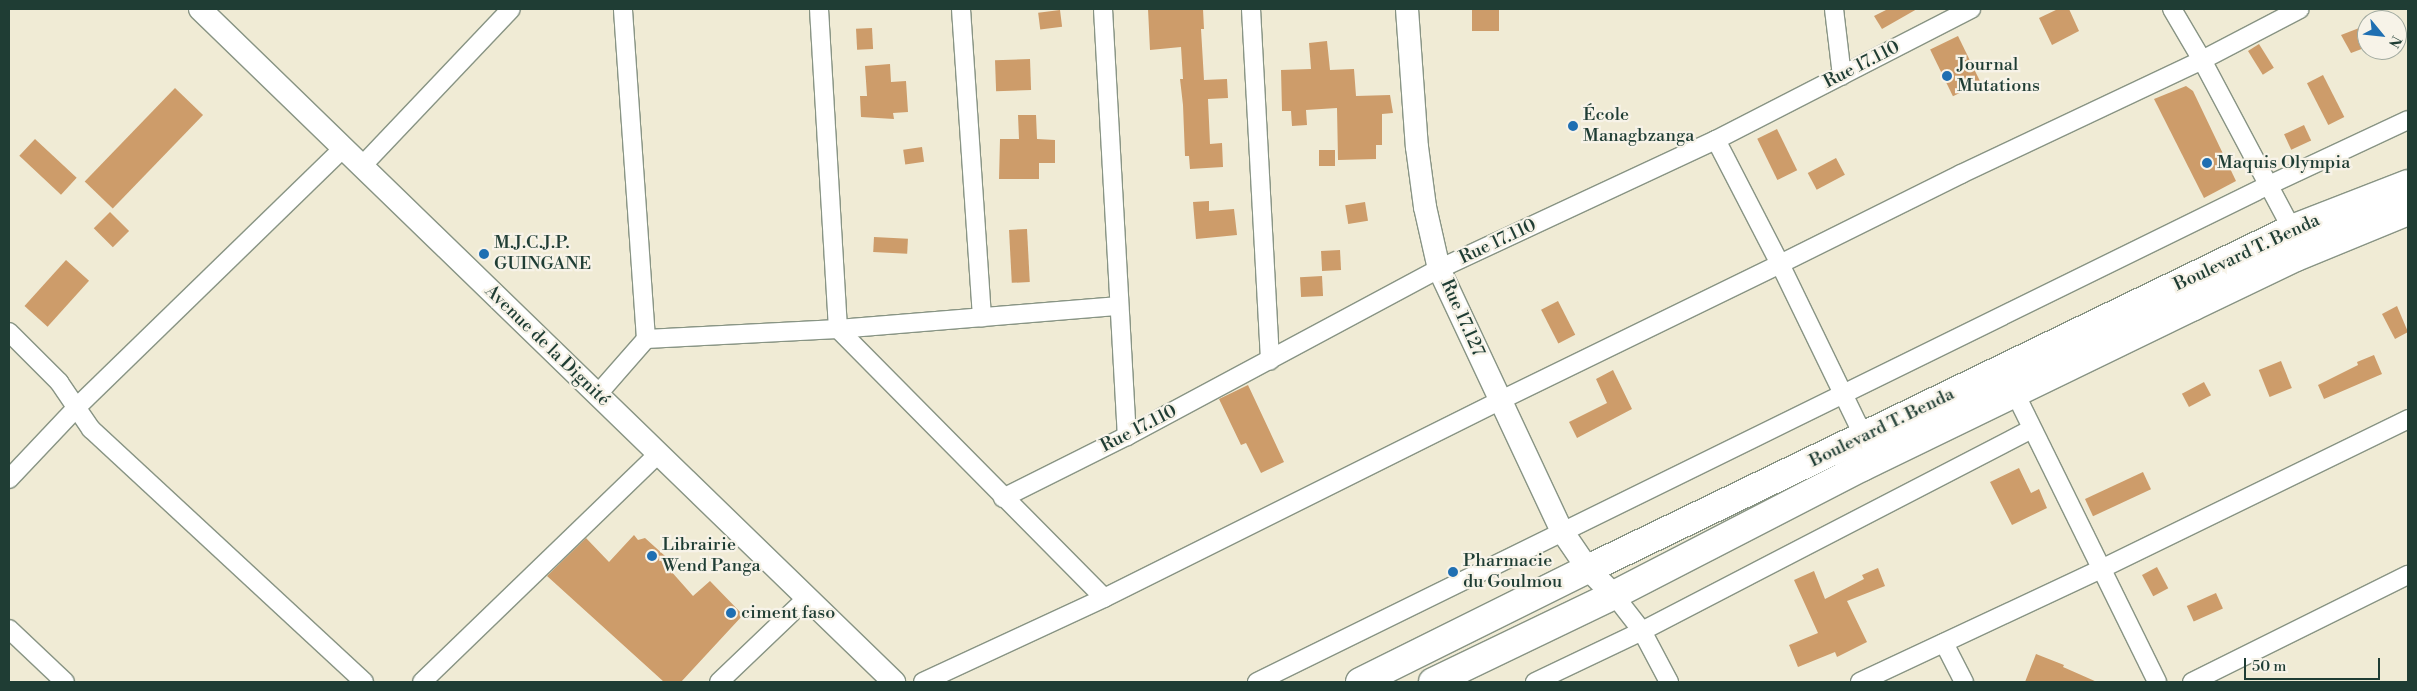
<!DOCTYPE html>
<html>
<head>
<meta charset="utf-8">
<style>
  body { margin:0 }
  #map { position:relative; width:2417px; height:691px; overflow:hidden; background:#f0ebd5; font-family:"Libre Bodoni",serif }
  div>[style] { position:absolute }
  .building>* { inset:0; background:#cd9c6a; transform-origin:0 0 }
  .roads { filter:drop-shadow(1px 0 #889484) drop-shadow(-1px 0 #889484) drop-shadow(0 1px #889484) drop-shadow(0 -1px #889484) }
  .minor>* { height:18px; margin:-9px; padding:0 9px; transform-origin:9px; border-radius:9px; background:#fff }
  .tertiary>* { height:22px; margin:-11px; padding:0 11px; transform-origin:11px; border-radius:11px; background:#fff }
  .trunk>* { height:28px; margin:-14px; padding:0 14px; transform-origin:14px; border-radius:14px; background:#fff }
  .dots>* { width:14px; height:14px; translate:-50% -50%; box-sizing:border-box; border:2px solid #f7f3e8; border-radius:50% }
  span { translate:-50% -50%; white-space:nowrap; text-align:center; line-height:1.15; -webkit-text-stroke:4.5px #f7f3e8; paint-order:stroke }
  .street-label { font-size:18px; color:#1f3d34 }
  .poi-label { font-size:18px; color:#1f3d34 }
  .left { translate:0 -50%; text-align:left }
  .frame { position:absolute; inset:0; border:10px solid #1f3d34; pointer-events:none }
  .north { position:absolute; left:2357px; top:10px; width:50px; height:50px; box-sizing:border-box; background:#f7f3e8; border:1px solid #a1aaa0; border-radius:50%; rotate:118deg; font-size:14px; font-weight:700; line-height:20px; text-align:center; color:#1f3d34 }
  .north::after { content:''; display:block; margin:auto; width:18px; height:22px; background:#1f6fb2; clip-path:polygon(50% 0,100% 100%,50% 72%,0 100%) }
  .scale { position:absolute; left:2244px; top:658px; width:136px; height:22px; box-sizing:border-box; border:2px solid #1f3d34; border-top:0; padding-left:6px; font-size:15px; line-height:18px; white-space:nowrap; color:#1f3d34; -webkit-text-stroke:4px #f7f3e8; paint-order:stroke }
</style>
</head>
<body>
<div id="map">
  <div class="building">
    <i style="clip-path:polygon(1148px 9px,1203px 9px,1204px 29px,1201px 29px,1204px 80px,1227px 79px,1228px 98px,1208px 99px,1210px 144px,1222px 143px,1223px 167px,1190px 169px,1189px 156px,1185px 156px,1183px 105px,1180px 79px,1183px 79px,1181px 47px,1150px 50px)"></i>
    <i style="left:1472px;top:9px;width:27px;height:22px"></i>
    <i style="clip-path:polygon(1888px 9px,1917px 9px,1882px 29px,1874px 16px)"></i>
    <i style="clip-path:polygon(2058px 9px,2069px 9px,2079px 31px,2052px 45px,2039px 18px)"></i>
    <i style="left:1060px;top:10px;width:17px;height:22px;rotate:83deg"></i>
    <i style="clip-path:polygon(2367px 25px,2367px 47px,2351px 53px,2341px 35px)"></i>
    <i style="left:872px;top:28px;width:21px;height:16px;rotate:87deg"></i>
    <i style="left:1958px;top:36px;width:52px;height:31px;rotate:64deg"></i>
    <i style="clip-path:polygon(1327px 41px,1330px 70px,1354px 69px,1356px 96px,1390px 95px,1393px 113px,1382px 114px,1382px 145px,1376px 145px,1376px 159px,1338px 160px,1337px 108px,1306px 110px,1307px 125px,1292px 126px,1291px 111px,1282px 111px,1281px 70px,1311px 69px,1309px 43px)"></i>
    <i style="left:2259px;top:44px;width:28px;height:13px;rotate:58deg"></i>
    <i style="left:1030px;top:59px;width:31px;height:35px;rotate:88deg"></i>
    <i style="clip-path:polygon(890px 64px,891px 82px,906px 81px,908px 112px,893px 113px,894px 119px,861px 117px,860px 96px,867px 96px,865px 66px)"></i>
    <i style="left:2323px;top:75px;width:47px;height:18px;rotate:63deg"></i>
    <i style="clip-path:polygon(2186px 86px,2193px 91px,2236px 181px,2204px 198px,2154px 99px)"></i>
    <i style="left:175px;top:88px;width:39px;height:130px;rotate:44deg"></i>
    <i style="clip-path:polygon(1018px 115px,1036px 115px,1037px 139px,1055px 140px,1055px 163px,1039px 163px,1039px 179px,999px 179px,1000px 139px,1019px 139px)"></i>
    <i style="left:2304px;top:125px;width:17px;height:22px;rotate:65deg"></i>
    <i style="left:1777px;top:129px;width:46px;height:22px;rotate:64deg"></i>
    <i style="left:35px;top:139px;width:57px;height:23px;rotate:43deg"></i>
    <i style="left:922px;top:147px;width:15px;height:19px;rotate:82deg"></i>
    <i style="left:1335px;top:150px;width:16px;height:16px;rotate:90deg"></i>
    <i style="left:1836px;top:158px;width:19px;height:32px;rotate:62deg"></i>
    <i style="clip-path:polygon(1209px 201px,1209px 211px,1234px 209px,1237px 235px,1196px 239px,1193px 202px)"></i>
    <i style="left:1365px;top:202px;width:19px;height:20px;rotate:81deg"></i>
    <i style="left:110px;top:212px;width:27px;height:23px;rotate:45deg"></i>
    <i style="left:1027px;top:229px;width:53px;height:18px;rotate:87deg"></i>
    <i style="left:874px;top:237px;width:34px;height:15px;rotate:3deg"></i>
    <i style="left:1340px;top:250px;width:20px;height:19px;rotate:87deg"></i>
    <i style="left:66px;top:260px;width:31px;height:62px;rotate:42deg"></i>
    <i style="left:1322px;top:276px;width:20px;height:22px;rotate:87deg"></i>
    <i style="left:1558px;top:301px;width:38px;height:19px;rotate:63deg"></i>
    <i style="clip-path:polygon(2397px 306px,2408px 332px,2395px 339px,2382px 314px)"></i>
    <i style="clip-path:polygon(2374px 355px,2382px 374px,2324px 399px,2318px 385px,2358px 365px,2357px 362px)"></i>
    <i style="left:2281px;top:361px;width:29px;height:24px;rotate:68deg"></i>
    <i style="clip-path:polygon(1613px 370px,1632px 409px,1577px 438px,1569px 422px,1607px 403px,1596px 379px)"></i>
    <i style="left:2204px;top:382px;width:15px;height:25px;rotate:62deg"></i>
    <i style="clip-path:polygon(1248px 385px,1284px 462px,1261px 473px,1246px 443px,1241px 445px,1219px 399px)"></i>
    <i style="clip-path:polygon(2019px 468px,2031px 493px,2039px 489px,2047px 508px,2012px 525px,1990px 482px)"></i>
    <i style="left:2143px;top:472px;width:19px;height:64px;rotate:65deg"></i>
    <i style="clip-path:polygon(634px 535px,638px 540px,645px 538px,675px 565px,670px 570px,693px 596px,710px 581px,743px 615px,681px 682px,664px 682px,547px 576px,586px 538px,609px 562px)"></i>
    <i style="left:2157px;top:567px;width:24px;height:17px;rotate:62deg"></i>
    <i style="clip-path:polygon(1878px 568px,1885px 586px,1847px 601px,1867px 642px,1837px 657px,1835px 652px,1798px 667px,1789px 645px,1818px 633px,1794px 580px,1814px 571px,1825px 599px,1864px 579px,1862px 575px)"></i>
    <i style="left:2216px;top:593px;width:17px;height:32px;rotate:66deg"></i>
    <i style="clip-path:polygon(2036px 654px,2064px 665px,2063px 667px,2097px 682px,2025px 682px)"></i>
  </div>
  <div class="roads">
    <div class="minor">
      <i style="left:819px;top:9px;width:321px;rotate:86.6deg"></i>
      <i style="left:838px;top:329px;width:378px;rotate:45.3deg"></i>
      <i style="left:961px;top:9px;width:309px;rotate:86.1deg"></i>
      <i style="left:1103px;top:9px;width:428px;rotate:86.8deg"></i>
      <i style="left:1251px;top:9px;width:352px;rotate:86.9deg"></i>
      <i style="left:1834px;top:9px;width:67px;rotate:83.2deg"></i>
      <i style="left:2172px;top:9px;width:59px;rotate:59.5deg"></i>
      <i style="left:2202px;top:60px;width:191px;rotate:62deg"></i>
      <i style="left:1716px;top:140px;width:140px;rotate:62.7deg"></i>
      <i style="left:1780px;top:264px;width:192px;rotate:64.1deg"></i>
      <i style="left:362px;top:166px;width:216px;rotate:-46.5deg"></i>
      <i style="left:9px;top:332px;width:71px;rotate:45deg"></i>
      <i style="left:59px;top:382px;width:57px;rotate:55.8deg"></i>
      <i style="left:91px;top:429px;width:372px;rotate:42.8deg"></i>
      <i style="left:646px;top:339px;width:192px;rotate:-3deg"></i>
      <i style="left:838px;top:329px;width:282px;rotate:-4.7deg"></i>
      <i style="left:2015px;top:393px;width:322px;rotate:63.8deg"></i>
      <i style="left:597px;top:395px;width:74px;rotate:-48.8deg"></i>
      <i style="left:646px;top:339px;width:331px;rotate:-94deg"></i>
      <i style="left:9px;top:479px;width:99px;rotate:-46.6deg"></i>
      <i style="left:77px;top:407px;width:371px;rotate:-44.2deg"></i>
      <i style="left:1003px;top:498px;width:139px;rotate:-26.6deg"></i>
      <i style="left:1127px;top:436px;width:354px;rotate:-28.2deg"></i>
      <i style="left:1439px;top:269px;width:306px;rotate:-25deg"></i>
      <i style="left:1716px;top:140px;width:287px;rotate:-27.2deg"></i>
      <i style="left:1614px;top:595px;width:46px;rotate:52.1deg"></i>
      <i style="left:1642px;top:631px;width:58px;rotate:62.1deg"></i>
      <i style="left:9px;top:629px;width:77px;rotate:43.4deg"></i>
      <i style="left:1944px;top:643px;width:44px;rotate:62.9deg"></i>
      <i style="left:422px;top:682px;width:328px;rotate:-44deg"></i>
      <i style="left:719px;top:682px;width:122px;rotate:-43.7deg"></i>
      <i style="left:923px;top:682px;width:200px;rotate:-24.9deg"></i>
      <i style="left:1104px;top:598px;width:441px;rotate:-26.5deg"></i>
      <i style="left:1499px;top:401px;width:313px;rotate:-26deg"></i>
      <i style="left:1780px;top:264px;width:202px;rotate:-26.4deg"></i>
      <i style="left:1961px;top:174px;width:267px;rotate:-25.3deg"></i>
      <i style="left:2202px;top:60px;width:110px;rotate:-27.5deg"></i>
      <i style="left:1257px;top:682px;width:1127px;rotate:-26.16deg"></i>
      <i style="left:2269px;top:185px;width:153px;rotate:-25.1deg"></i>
      <i style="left:1535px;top:682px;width:119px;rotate:-25.5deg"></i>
      <i style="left:1642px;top:631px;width:439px;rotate:-27.4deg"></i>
      <i style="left:1860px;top:682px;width:266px;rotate:-25.1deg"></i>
      <i style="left:2101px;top:569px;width:342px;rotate:-26deg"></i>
      <i style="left:2192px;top:682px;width:241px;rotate:-26.4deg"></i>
    </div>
    <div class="tertiary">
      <i style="left:200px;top:9px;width:967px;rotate:44.12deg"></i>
      <i style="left:1407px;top:9px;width:138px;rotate:85.9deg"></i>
      <i style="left:1417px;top:147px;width:61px;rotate:82.4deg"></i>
      <i style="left:1425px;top:207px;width:64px;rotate:77.3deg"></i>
      <i style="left:1439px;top:269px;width:289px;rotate:64.9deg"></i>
      <i style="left:1562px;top:531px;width:46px;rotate:55.6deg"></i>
      <i style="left:1588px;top:569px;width:37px;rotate:45deg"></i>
    </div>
    <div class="trunk">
      <i style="left:1360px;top:682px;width:254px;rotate:-26.4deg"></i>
      <i style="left:1588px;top:569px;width:782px;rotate:-25.78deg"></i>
      <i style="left:2292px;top:229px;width:124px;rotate:-21.2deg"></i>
      <i style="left:1433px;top:682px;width:201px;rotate:-25.7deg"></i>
      <i style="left:1614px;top:595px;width:279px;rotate:-27.3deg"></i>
      <i style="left:1862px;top:467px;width:367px;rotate:-25.9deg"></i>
      <i style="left:2192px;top:307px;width:115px;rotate:-25.7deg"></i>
      <i style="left:2296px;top:257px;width:121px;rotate:-22.3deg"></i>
    </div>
  </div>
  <div class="dots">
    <i style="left:1947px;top:76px;background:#1f6fb2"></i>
    <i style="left:1573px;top:126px;background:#1f6fb2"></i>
    <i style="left:2207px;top:163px;background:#1f6fb2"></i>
    <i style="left:484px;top:254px;background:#1f6fb2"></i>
    <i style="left:652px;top:556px;background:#1f6fb2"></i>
    <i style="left:1453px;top:572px;background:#1f6fb2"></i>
    <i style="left:731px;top:613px;background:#1f6fb2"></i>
  </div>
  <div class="street-label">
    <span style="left:1862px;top:65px;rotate:-27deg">Rue 17.110</span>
    <span style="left:1498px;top:242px;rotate:-25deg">Rue 17.110</span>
    <span style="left:2247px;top:253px;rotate:-25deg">Boulevard T. Benda</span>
    <span style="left:1462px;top:318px;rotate:66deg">Rue 17.127</span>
    <span style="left:547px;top:346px;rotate:44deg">Avenue de la Dignité</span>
    <span style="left:1882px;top:428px;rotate:-26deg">Boulevard T. Benda</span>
    <span style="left:1139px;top:429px;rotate:-27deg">Rue 17.110</span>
  </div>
  <div class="poi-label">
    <span class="left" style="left:1957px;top:76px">Journal<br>Mutations</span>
    <span class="left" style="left:1583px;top:126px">École<br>Managbzanga</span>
    <span class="left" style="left:2217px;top:163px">Maquis Olympia</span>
    <span class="left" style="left:494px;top:254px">M.J.C.J.P.<br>GUINGANE</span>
    <span class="left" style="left:662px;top:556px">Librairie<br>Wend Panga</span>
    <span class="left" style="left:1463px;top:572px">Pharmacie<br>du Goulmou</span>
    <span class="left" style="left:741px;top:613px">ciment faso</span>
  </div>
  <div class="frame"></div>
  <div class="north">N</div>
  <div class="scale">50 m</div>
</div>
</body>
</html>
